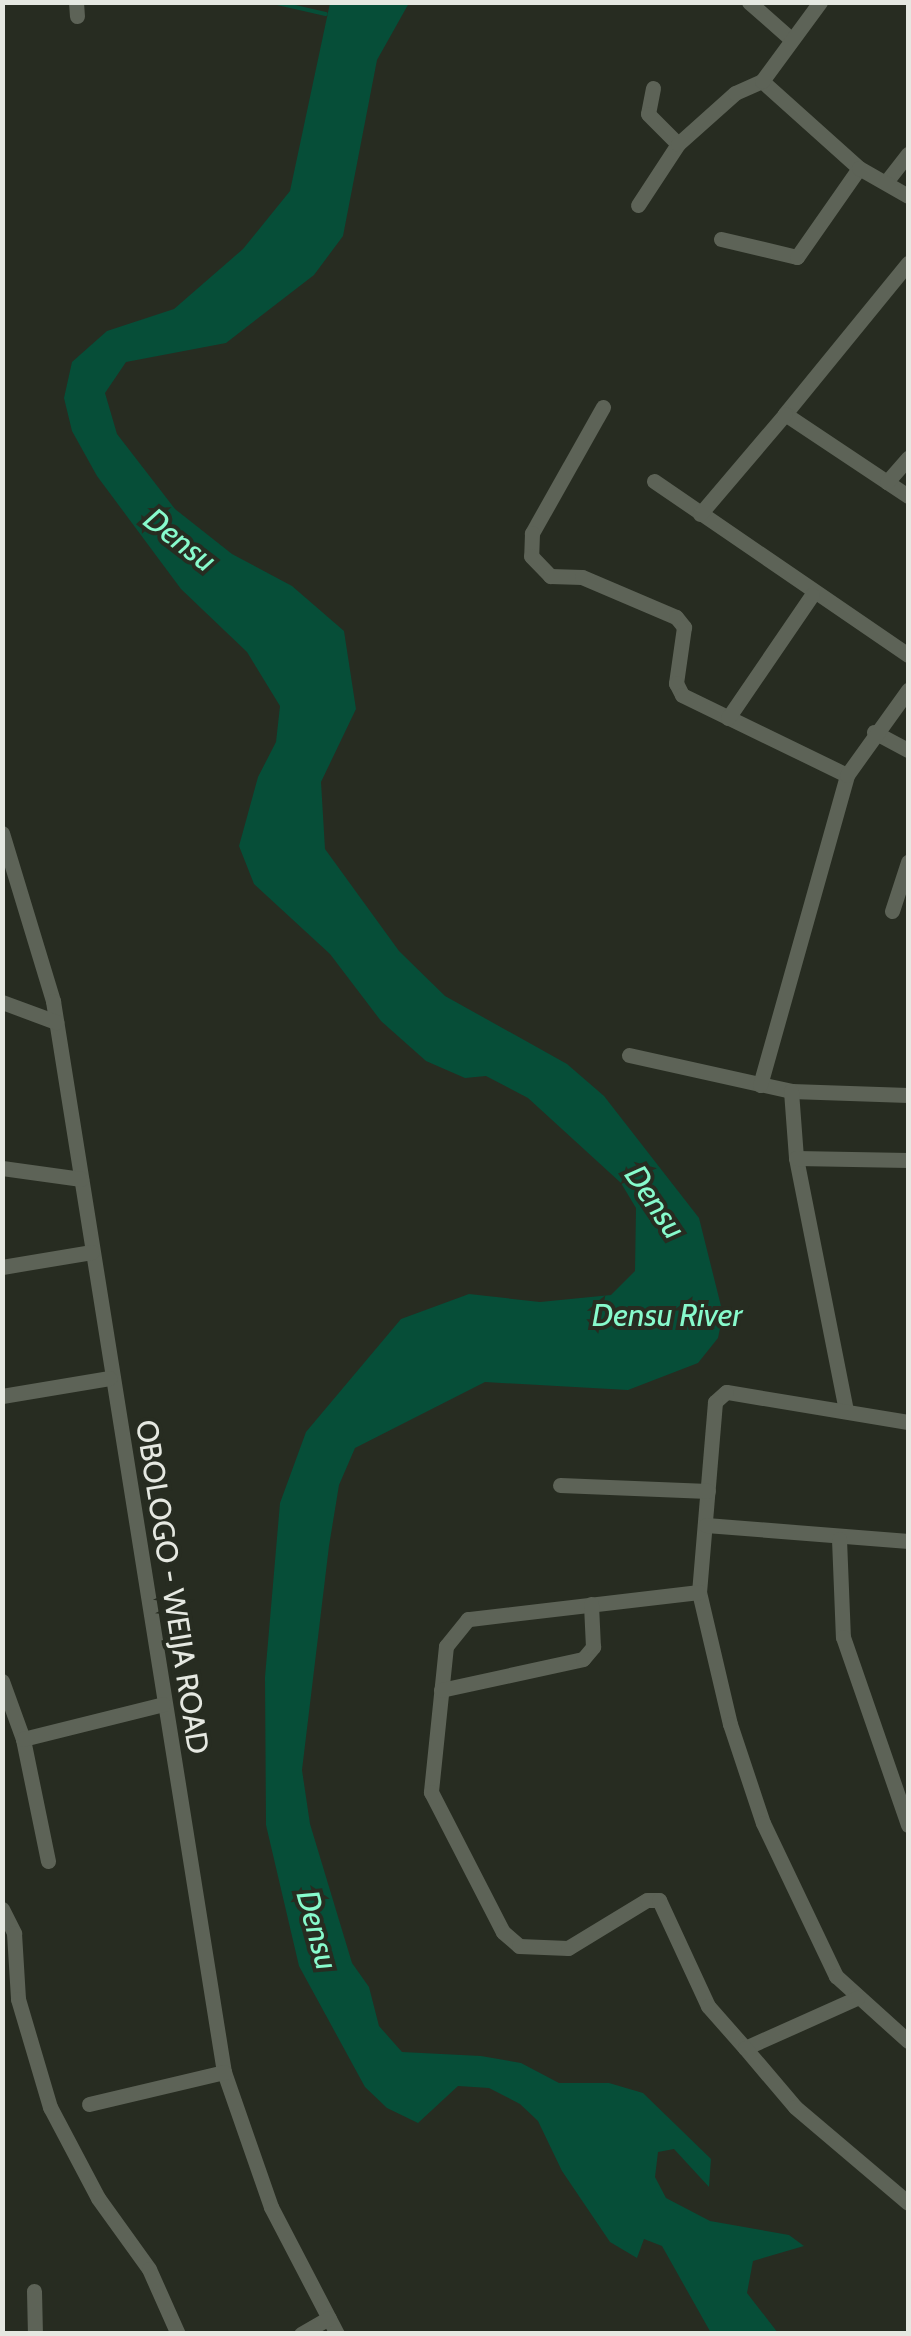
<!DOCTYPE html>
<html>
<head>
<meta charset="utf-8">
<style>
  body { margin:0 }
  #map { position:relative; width:911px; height:2336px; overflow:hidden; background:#272c21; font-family:Cabin,sans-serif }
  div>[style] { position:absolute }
  .water>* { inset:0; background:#064e38 }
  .stream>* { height:4px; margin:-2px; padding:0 2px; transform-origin:2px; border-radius:2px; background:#064e38 }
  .minor>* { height:15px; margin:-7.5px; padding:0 7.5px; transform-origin:7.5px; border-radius:7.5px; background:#5d6357 }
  span { translate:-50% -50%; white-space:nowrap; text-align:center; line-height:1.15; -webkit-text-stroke:8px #272c21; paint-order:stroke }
  .street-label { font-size:30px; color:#e5e8e1 }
  .water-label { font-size:32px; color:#87facc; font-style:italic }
  .frame { position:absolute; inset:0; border:5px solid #e5e8e1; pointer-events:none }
</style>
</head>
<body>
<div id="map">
  <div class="water">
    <i style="clip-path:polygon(330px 3px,409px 3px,377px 60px,343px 236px,314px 275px,226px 343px,126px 362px,105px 393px,117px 434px,175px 509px,232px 554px,292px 586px,344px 631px,356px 709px,321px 782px,325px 849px,399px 951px,445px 996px,567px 1064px,604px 1096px,699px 1218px,723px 1314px,718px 1338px,698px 1363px,628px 1390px,485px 1382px,355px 1448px,339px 1485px,329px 1546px,302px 1770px,310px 1824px,352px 1963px,369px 1987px,379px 2026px,402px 2052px,481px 2056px,521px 2063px,559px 2083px,609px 2083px,643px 2093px,711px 2159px,709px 2187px,674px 2149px,658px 2152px,655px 2177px,666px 2198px,710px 2221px,789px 2235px,804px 2246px,753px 2261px,747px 2293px,778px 2333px,711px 2333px,662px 2246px,644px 2239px,637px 2258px,610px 2242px,562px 2171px,538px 2121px,520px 2104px,489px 2088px,458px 2086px,418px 2123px,387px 2108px,365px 2087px,299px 1966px,266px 1825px,265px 1677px,280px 1503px,306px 1432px,401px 1319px,469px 1294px,540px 1302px,611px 1295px,635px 1271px,636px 1208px,621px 1183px,528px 1098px,486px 1076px,465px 1078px,426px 1061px,381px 1021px,330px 954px,254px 884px,239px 846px,258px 777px,276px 742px,280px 706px,247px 652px,181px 589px,97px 476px,72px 431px,64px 398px,72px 362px,107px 331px,174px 309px,243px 249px,290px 191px)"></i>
  </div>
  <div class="stream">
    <i style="left:273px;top:2px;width:54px;rotate:12.8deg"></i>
  </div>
  <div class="minor">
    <i style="left:76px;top:2px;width:14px;rotate:86deg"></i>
    <i style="left:749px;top:2px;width:56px;rotate:41.4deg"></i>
    <i style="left:762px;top:81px;width:130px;rotate:41.9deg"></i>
    <i style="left:653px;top:88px;width:26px;rotate:101deg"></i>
    <i style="left:648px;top:114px;width:42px;rotate:45deg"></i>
    <i style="left:886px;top:182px;width:36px;rotate:-52deg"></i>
    <i style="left:638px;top:205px;width:73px;rotate:-56.7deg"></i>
    <i style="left:678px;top:144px;width:76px;rotate:-41.8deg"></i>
    <i style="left:735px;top:93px;width:30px;rotate:-24deg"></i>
    <i style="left:762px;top:81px;width:98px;rotate:-53.7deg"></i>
    <i style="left:721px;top:239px;width:78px;rotate:13.3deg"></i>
    <i style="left:797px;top:257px;width:108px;rotate:-55.1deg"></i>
    <i style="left:859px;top:168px;width:56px;rotate:29.7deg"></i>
    <i style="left:908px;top:263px;width:195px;rotate:129.2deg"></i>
    <i style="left:785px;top:414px;width:148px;rotate:33.7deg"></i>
    <i style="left:603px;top:407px;width:145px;rotate:119.4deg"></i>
    <i style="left:532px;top:533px;width:23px;rotate:92deg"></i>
    <i style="left:531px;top:556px;width:28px;rotate:46deg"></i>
    <i style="left:550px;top:576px;width:32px;rotate:2deg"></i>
    <i style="left:582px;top:577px;width:102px;rotate:23.1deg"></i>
    <i style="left:676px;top:617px;width:13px;rotate:51deg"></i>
    <i style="left:684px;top:627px;width:57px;rotate:98.1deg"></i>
    <i style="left:676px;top:683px;width:13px;rotate:63deg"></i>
    <i style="left:682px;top:695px;width:183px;rotate:25.9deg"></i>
    <i style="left:654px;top:481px;width:308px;rotate:34.4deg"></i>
    <i style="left:887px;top:482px;width:32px;rotate:-49deg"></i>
    <i style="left:700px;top:514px;width:131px;rotate:-49.6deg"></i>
    <i style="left:728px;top:718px;width:149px;rotate:-55.7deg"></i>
    <i style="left:874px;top:732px;width:38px;rotate:28deg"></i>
    <i style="left:2px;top:833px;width:176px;rotate:73.1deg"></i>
    <i style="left:53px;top:1001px;width:1085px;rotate:80.93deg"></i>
    <i style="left:224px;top:2072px;width:143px;rotate:70.8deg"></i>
    <i style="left:271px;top:2207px;width:143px;rotate:62.5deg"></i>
    <i style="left:892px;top:911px;width:52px;rotate:-71.9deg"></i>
    <i style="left:2px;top:1002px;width:58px;rotate:20.3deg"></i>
    <i style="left:629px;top:1055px;width:166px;rotate:12.5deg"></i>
    <i style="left:791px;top:1091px;width:117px;rotate:2deg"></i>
    <i style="left:760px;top:1085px;width:322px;rotate:-74.3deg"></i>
    <i style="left:847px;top:775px;width:105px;rotate:-54.3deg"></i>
    <i style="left:791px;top:1091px;width:67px;rotate:85.7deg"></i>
    <i style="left:796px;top:1158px;width:257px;rotate:78.8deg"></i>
    <i style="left:796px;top:1158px;width:112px;rotate:1deg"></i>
    <i style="left:2px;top:1168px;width:80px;rotate:7.9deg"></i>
    <i style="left:2px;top:1267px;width:91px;rotate:-9.5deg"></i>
    <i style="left:2px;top:1396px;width:109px;rotate:-9.5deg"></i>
    <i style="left:908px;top:1422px;width:184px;rotate:-170.6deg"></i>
    <i style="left:726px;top:1392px;width:15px;rotate:138deg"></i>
    <i style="left:715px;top:1402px;width:191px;rotate:94.8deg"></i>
    <i style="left:699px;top:1592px;width:136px;rotate:76.8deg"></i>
    <i style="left:730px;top:1724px;width:104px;rotate:71.6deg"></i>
    <i style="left:763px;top:1823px;width:170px;rotate:64.5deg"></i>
    <i style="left:836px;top:1976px;width:97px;rotate:42.1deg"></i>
    <i style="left:560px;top:1485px;width:148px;rotate:2.3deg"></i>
    <i style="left:706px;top:1525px;width:203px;rotate:4.5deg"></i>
    <i style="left:839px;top:1539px;width:98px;rotate:87.7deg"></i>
    <i style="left:843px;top:1637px;width:199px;rotate:70.9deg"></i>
    <i style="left:699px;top:1592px;width:233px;rotate:173.3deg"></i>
    <i style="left:468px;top:1619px;width:35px;rotate:129deg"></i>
    <i style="left:446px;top:1646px;width:147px;rotate:95.9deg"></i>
    <i style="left:431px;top:1792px;width:157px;rotate:62.8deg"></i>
    <i style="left:503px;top:1932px;width:21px;rotate:41deg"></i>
    <i style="left:519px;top:1946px;width:49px;rotate:2.3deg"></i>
    <i style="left:568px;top:1948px;width:92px;rotate:-31.3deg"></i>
    <i style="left:647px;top:1900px;width:12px"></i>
    <i style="left:659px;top:1900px;width:117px;rotate:65.2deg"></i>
    <i style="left:708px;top:2006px;width:56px;rotate:48.6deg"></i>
    <i style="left:745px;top:2048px;width:123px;rotate:-24.1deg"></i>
    <i style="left:2px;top:1681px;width:62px;rotate:70.1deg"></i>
    <i style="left:441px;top:1690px;width:145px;rotate:-12.3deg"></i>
    <i style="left:583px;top:1659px;width:16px;rotate:-50deg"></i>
    <i style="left:593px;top:1647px;width:43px;rotate:-92.7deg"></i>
    <i style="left:48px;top:1861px;width:125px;rotate:-101.6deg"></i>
    <i style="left:23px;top:1739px;width:144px;rotate:-14deg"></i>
    <i style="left:2px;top:1909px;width:27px;rotate:63deg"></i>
    <i style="left:14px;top:1933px;width:66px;rotate:86.5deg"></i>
    <i style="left:18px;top:1999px;width:113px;rotate:73.5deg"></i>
    <i style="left:50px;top:2107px;width:103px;rotate:62.2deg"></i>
    <i style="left:98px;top:2198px;width:87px;rotate:54.3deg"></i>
    <i style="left:149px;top:2269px;width:71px;rotate:66deg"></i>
    <i style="left:745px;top:2048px;width:77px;rotate:49.7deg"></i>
    <i style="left:795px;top:2107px;width:148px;rotate:40.3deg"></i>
    <i style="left:89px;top:2104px;width:139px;rotate:-13.3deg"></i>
    <i style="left:34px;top:2291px;width:43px;rotate:88.7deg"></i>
    <i style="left:301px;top:2334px;width:32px;rotate:-30deg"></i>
  </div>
  <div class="street-label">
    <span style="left:172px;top:1587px;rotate:81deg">OBOLOGO - WEIJA ROAD</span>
  </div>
  <div class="water-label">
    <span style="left:180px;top:540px;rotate:38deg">Densu</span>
    <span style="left:655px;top:1202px;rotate:56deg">Densu</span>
    <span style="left:667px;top:1315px">Densu River</span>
    <span style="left:317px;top:1930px;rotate:75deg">Densu</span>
  </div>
  <div class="frame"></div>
</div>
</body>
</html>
